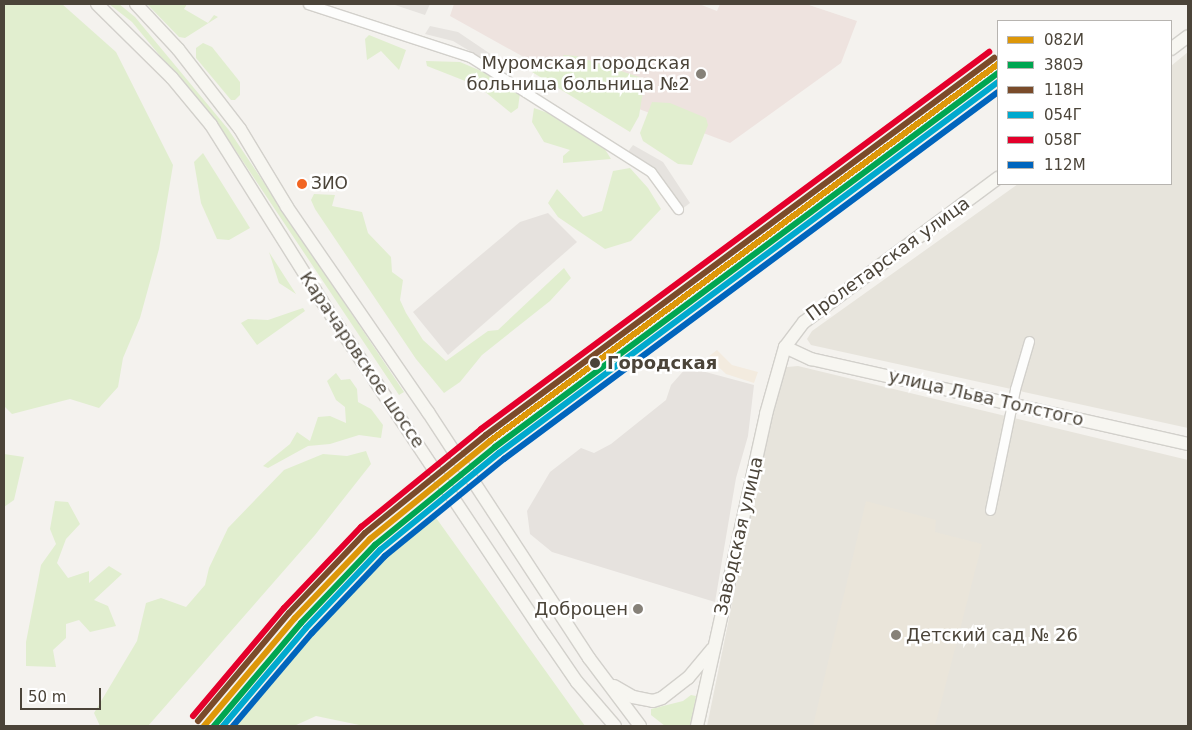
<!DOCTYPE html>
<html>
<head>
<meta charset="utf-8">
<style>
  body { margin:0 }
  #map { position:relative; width:1192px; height:730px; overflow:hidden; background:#f4f2ee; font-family:"DejaVu Sans",sans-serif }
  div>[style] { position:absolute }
  .residential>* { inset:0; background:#e7e4dc }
  .commercial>* { inset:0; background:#f3ebdf }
  .industrial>* { inset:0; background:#e6e2de }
  .education>* { inset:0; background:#eae5da }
  .medical>* { inset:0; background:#eee3df }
  .green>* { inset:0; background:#e1eecf }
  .parking>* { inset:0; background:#e6e3df }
  .roads { filter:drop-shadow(1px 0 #d2d0cb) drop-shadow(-1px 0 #d2d0cb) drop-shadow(0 1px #d2d0cb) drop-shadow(0 -1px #d2d0cb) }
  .street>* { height:9px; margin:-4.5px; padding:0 4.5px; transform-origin:4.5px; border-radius:4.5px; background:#fdfdfc }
  .secondary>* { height:12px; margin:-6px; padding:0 6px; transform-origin:6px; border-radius:6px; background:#f7f6f1 }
  .rail-1>* { height:6px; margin:-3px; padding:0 3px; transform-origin:3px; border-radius:3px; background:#dd9709 }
  .rail-2>* { height:6px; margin:-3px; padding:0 3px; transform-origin:3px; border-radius:3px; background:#00a651 }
  .rail-3>* { height:6px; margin:-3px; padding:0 3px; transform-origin:3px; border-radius:3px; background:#7a4b2a }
  .rail-4>* { height:6px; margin:-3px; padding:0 3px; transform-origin:3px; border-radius:3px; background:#00a9ce }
  .rail-5>* { height:6px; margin:-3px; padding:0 3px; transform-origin:3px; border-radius:3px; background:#e4002b }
  .rail-6>* { height:6px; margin:-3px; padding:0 3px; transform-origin:3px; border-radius:3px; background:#0065bd }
  .dots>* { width:14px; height:14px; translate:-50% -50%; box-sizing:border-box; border:2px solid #fff; border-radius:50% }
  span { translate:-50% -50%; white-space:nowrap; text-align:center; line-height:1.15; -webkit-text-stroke:5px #fff; paint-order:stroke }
  .bus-label { font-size:17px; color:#4b4439 }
  .left { translate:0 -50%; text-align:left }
  .poi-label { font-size:18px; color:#4b4439 }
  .right { translate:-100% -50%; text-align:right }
  .street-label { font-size:18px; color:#4b4439 }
  .stop-label { font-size:18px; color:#4b4439; font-weight:700 }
  .frame { position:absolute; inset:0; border:5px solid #4b4439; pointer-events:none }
  .legend { position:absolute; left:997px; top:20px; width:175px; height:165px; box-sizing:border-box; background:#fff; border:1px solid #b7b4b0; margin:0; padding:6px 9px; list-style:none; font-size:15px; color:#4b4439 }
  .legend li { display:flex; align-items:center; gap:10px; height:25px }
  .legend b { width:25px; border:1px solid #b7b4b0 }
  .scale { position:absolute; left:20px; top:688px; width:81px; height:22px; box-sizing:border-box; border:2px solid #4b4439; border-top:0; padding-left:6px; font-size:15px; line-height:18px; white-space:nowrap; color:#4b4439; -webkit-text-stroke:4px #fff; paint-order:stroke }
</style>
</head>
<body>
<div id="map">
  <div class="residential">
    <i style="clip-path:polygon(1188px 52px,1188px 428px,811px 345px,807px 339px,812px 331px,1018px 184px,1171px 184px,1171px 66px)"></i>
    <i style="clip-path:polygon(798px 366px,1188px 460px,1188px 726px,707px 726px,776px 389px,787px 367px)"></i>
  </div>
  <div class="commercial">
    <i style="clip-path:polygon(717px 350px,732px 365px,758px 372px,754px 383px,726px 374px,708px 357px)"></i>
  </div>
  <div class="industrial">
    <i style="clip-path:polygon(548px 213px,577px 242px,448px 355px,413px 312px,520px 222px)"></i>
    <i style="clip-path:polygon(687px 367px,754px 385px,748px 436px,736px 478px,715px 602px,552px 552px,530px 534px,527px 511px,550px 472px,581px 448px,594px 453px,611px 444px,666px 400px,671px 385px)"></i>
  </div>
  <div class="education">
    <i style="clip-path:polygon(866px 501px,936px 520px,935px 532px,982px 544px,935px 726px,813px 726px)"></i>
  </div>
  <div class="medical">
    <i style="clip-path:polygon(454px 4px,699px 4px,717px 11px,720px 4px,806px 4px,857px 21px,841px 63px,730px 143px,572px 84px,450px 16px)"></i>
  </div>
  <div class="green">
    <i style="clip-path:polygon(4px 4px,62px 4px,116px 52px,173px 165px,159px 249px,140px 318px,123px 358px,118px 387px,99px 408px,70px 399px,12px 414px,4px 406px)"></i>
    <i style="clip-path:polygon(109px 4px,119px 4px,135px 17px,228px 129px,404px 392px,399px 395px,224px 133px,132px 22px)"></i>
    <i style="clip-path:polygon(147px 4px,187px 4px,184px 9px,208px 23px,214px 15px,218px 17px,185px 38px,179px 37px)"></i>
    <i style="clip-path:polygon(369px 35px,406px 50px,399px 70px,381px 51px,367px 60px,365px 39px)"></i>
    <i style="clip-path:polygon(203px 43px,212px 47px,240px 82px,240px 95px,235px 100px,231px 100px,196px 58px,196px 48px)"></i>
    <i style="clip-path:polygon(563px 55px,576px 56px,645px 79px,639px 116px,630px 132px,532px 72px,547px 64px,565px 72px,568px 65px)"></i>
    <i style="clip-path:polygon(426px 61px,460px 62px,486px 73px,520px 93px,518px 108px,511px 113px,478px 86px,427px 66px)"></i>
    <i style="clip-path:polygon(652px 102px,670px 103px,706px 118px,708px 125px,692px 165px,678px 164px,643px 141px,640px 133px)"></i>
    <i style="clip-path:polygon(534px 108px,548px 113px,603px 146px,611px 159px,563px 163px,563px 156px,570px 150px,544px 142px,532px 122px)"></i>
    <i style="clip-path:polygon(203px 153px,250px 228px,229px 240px,217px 239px,201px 203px,194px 162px)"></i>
    <i style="clip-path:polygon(630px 168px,648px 188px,661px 209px,631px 241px,605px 249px,558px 217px,548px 203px,557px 189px,583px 217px,602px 211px,613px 171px)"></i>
    <i style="clip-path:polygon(314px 194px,335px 195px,332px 206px,362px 212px,368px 233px,391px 257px,392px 272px,403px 280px,400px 300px,406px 313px,423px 340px,446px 361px,488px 331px,498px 330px,564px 268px,571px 278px,550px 301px,482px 355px,460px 382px,444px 393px,416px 359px,315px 209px,311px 200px)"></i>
    <i style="clip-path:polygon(269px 252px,285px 277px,296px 294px,279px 283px)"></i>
    <i style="clip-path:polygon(303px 308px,305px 311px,257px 345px,241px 323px,248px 319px,268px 320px)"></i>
    <i style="clip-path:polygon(336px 373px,341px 380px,350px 379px,357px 389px,358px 402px,371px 409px,383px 425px,381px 438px,359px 435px,330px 444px,308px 446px,268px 468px,263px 466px,290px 444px,297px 432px,310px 441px,318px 417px,330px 416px,346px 423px,345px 407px,336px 400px,327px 381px)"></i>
    <i style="clip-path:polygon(366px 451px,371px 464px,315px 535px,148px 726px,100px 726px,94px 713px,137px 641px,146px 603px,161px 598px,186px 607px,205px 585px,209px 568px,228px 528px,284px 470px,323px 454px,347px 456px)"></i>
    <i style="clip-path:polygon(4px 454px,24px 457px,14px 500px,4px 507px)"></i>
    <i style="clip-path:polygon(55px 501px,68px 502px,80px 524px,66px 539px,57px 563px,68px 578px,89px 571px,89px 583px,109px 566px,122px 574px,94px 600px,108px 606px,116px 626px,90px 632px,79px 620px,66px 624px,66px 638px,53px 650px,56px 667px,26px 666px,26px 642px,41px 565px,56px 544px,50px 529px)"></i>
    <i style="clip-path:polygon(434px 515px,585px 726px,364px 726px,316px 716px,294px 726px,232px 726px,372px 564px)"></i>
    <i style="clip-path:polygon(691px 695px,696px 696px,691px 726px,665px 726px,651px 715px,651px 709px,683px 701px)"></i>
  </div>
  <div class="parking">
    <i style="clip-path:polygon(392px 4px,430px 4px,425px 15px)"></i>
    <i style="clip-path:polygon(430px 26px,458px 32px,492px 55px,488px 62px,453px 41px,425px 34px)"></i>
    <i style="clip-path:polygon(633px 145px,663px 162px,690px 203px,682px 209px,656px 170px,627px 153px)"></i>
  </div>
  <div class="roads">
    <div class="street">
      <i style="left:308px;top:4px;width:170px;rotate:18.1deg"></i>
      <i style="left:470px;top:57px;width:214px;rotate:32.4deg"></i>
      <i style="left:651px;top:172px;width:46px;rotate:53.9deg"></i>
      <i style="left:990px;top:510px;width:124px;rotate:-78.3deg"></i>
      <i style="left:1015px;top:389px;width:50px;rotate:-73.7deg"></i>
    </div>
    <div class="secondary">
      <i style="left:97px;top:4px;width:105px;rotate:44.6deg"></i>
      <i style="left:172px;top:78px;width:61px;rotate:50.3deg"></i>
      <i style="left:211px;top:125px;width:207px;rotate:57.8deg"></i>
      <i style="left:321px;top:300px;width:402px;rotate:56.3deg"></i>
      <i style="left:544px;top:634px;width:58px;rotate:55.5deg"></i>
      <i style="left:577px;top:682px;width:58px;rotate:49.2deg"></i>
      <i style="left:136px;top:4px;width:62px;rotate:47deg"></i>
      <i style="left:178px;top:49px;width:101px;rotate:52.2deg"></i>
      <i style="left:240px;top:129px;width:91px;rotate:58.9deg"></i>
      <i style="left:287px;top:207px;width:249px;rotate:55.5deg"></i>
      <i style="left:428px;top:412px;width:294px;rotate:56.8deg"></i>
      <i style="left:589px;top:658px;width:85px;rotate:53.1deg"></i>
      <i style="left:1171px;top:49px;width:21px;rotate:-37deg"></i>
      <i style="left:785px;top:347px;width:29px;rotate:25deg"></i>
      <i style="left:811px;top:359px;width:386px;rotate:12.7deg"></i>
      <i style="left:614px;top:686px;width:22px;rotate:30deg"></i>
      <i style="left:633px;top:697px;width:20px;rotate:11deg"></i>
      <i style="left:653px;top:701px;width:9px;rotate:-18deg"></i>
      <i style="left:662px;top:698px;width:33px;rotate:-38deg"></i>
      <i style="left:688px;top:678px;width:38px;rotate:-50deg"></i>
      <i style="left:697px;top:726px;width:320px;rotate:-77.5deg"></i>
      <i style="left:766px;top:414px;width:70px;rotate:-74.2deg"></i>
      <i style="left:785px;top:347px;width:31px;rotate:-53deg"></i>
      <i style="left:804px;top:322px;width:242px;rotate:-36.6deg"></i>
    </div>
  </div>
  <div class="rail-1">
    <i style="left:204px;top:726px;width:141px;rotate:-49.9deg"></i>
    <i style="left:295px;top:618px;width:109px;rotate:-46.5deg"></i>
    <i style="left:370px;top:539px;width:155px;rotate:-39.2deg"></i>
    <i style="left:490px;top:441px;width:633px;rotate:-36.58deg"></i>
  </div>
  <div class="rail-2">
    <i style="left:214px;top:726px;width:135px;rotate:-49.8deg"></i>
    <i style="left:301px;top:623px;width:108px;rotate:-46.5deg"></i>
    <i style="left:375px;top:545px;width:155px;rotate:-39.2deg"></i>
    <i style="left:495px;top:447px;width:627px;rotate:-36.63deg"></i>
  </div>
  <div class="rail-3">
    <i style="left:198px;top:721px;width:141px;rotate:-49.9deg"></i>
    <i style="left:289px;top:613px;width:110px;rotate:-46.5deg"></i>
    <i style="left:365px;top:533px;width:156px;rotate:-39deg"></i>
    <i style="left:486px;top:435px;width:633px;rotate:-36.58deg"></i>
  </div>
  <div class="rail-4">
    <i style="left:223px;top:726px;width:128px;rotate:-49.7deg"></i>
    <i style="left:306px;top:628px;width:108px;rotate:-46.5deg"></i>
    <i style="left:380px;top:550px;width:154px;rotate:-39.2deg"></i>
    <i style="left:499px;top:453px;width:622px;rotate:-36.63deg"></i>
  </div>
  <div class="rail-5">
    <i style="left:193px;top:716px;width:141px;rotate:-49.9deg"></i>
    <i style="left:284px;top:608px;width:112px;rotate:-46.5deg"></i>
    <i style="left:361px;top:527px;width:155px;rotate:-39.2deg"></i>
    <i style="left:481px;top:429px;width:633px;rotate:-36.58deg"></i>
  </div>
  <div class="rail-6">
    <i style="left:233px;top:726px;width:122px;rotate:-49.7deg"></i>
    <i style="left:312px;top:633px;width:106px;rotate:-46.5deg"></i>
    <i style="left:385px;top:556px;width:154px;rotate:-39.2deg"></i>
    <i style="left:504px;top:459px;width:615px;rotate:-36.61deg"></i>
  </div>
  <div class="dots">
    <i style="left:701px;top:74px;background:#868178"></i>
    <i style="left:302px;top:184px;background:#f26522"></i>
    <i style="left:595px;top:363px;background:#4b4439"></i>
    <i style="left:638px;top:609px;background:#868178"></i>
    <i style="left:896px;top:635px;background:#868178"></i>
  </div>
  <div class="bus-label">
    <span class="left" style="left:311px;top:184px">ЗИО</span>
  </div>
  <div class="poi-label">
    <span class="right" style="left:690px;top:74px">Муромская городская<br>больница больница №2</span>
    <span class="right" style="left:628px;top:609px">Доброцен</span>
    <span class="left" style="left:906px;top:635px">Детский сад № 26</span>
  </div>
  <div class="street-label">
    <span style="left:888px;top:259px;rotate:-36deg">Пролетарская улица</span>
    <span style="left:362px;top:360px;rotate:56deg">Карачаровское шоссе</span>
    <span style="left:986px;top:398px;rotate:13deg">улица Льва Толстого</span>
    <span style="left:739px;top:536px;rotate:-77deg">Заводская улица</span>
  </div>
  <div class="stop-label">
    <span class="left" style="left:607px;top:363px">Городская</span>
  </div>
  <div class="frame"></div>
  <ul class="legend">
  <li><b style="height:6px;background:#dd9709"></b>082И</li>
  <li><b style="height:6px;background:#00a651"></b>380Э</li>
  <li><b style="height:6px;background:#7a4b2a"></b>118Н</li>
  <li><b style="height:6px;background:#00a9ce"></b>054Г</li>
  <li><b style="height:6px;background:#e4002b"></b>058Г</li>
  <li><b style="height:6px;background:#0065bd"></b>112М</li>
  </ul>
  <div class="scale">50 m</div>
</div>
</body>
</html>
